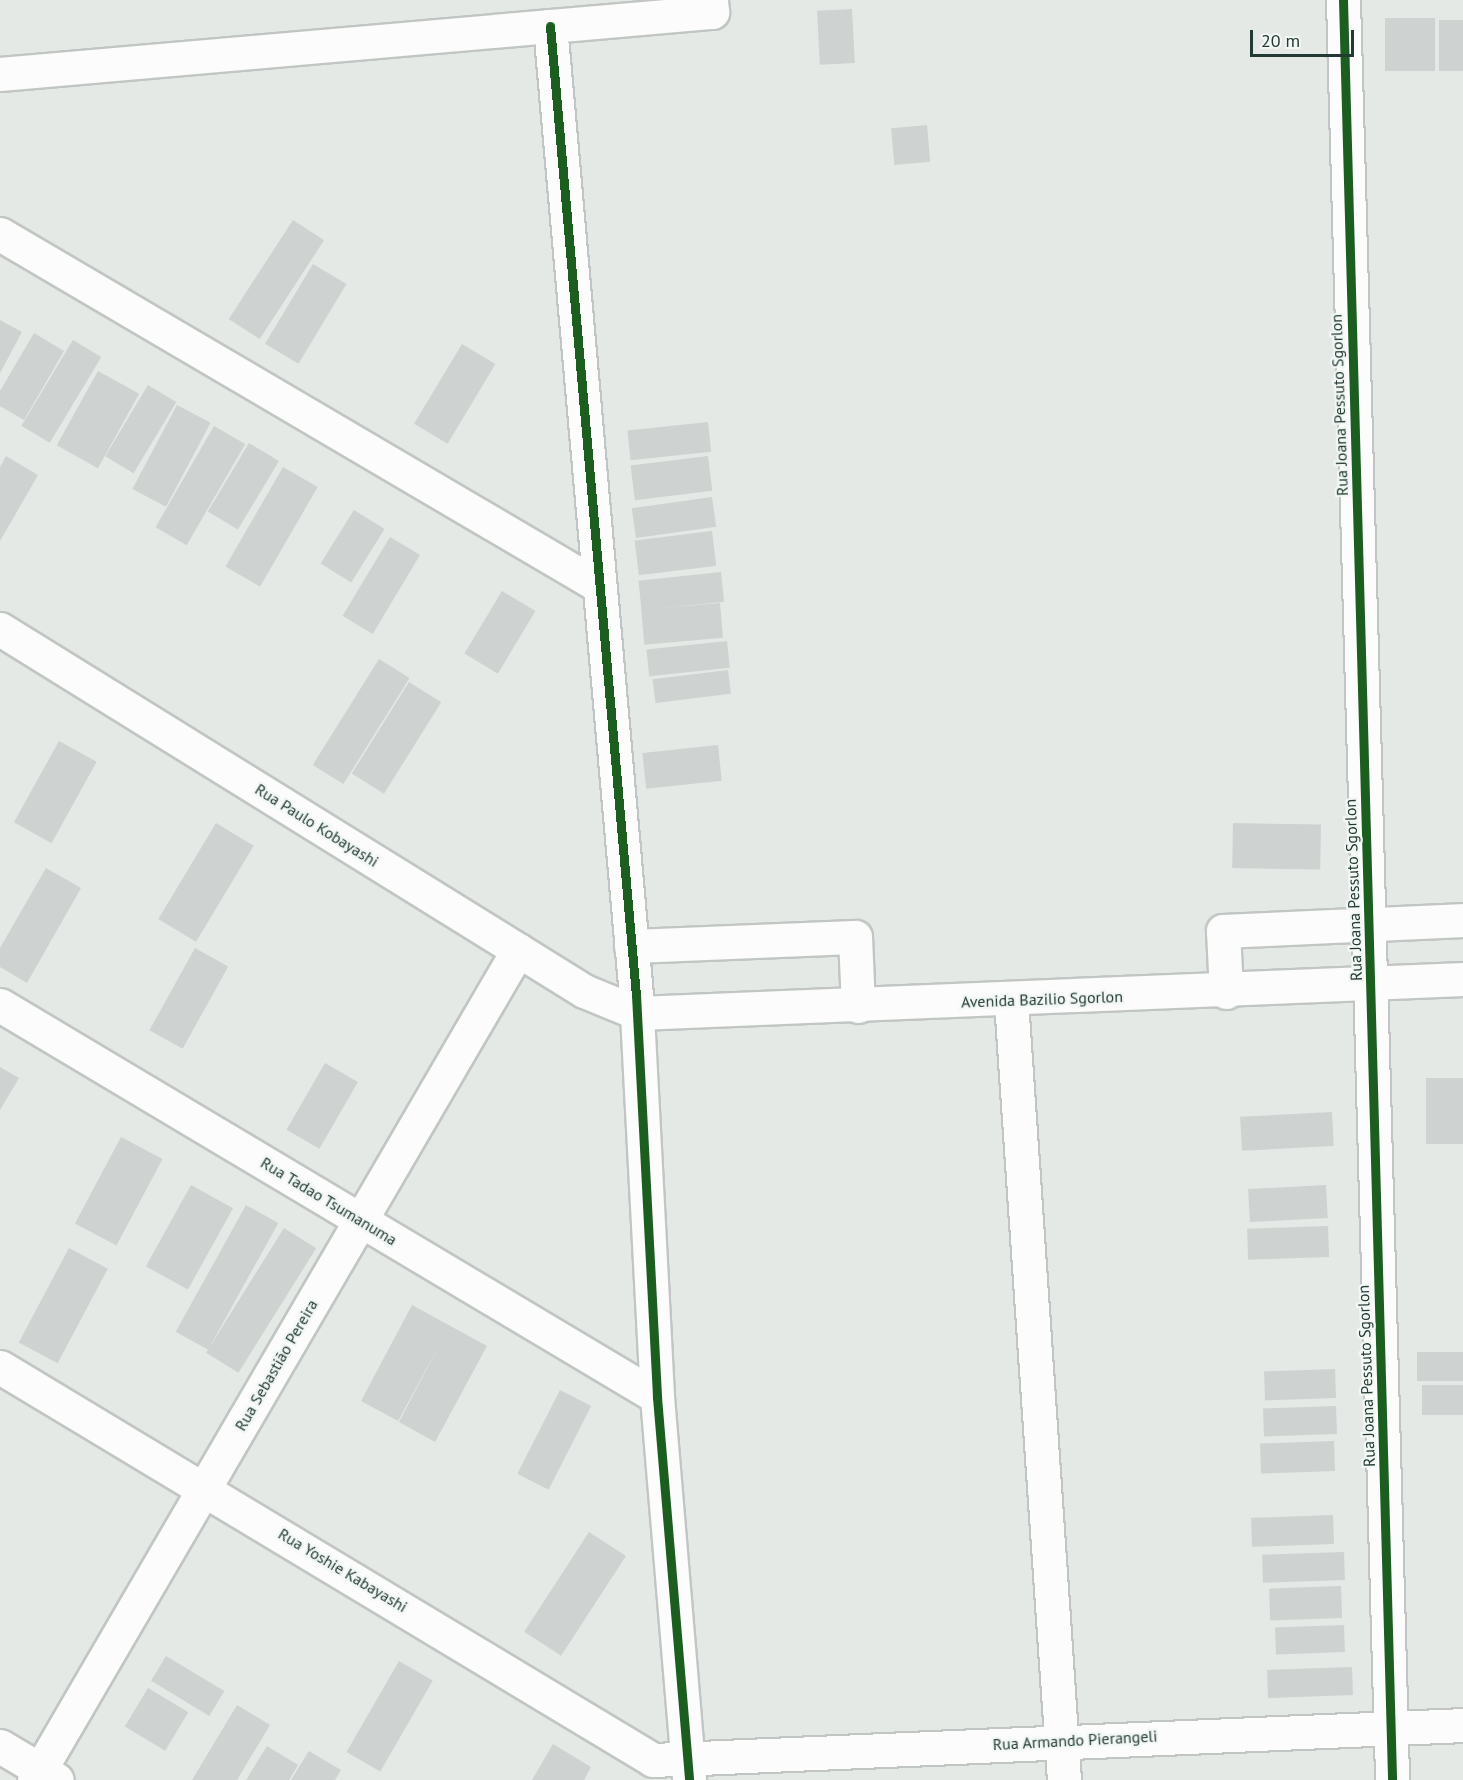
<!DOCTYPE html>
<html>
<head>
<meta charset="utf-8">
<style>
  body { margin:0 }
  #map { position:relative; width:1463px; height:1780px; overflow:hidden; background:#e4e9e6; font-family:"PT Sans",sans-serif }
  div>[style] { position:absolute }
  .building>* { inset:0; background:#ced2d0; transform-origin:0 0 }
  .roads { filter:drop-shadow(2px 0 #c1c6c3) drop-shadow(-2px 0 #c1c6c3) drop-shadow(0 2px #c1c6c3) drop-shadow(0 -2px #c1c6c3) }
  .minor>* { height:33px; margin:-16.5px; padding:0 16.5px; transform-origin:16.5px; border-radius:16.5px; background:#fbfcfb }
  .cycleway>* { height:9px; margin:-4.5px; padding:0 4.5px; transform-origin:4.5px; border-radius:4.5px; background:#1b5e20 }
  span { translate:-50% -50%; white-space:nowrap; text-align:center; line-height:1.15; -webkit-text-stroke:4.5px #f2f7f4; paint-order:stroke }
  .street-label { font-size:16px; color:#233a34 }
  .scale { position:absolute; left:1250px; top:30px; width:104px; height:27px; box-sizing:border-box; border:3px solid #233a34; border-top:0; padding-left:8px; font-size:18px; line-height:21px; white-space:nowrap; color:#233a34; -webkit-text-stroke:4px #f2f7f4; paint-order:stroke }
</style>
</head>
<body>
<div id="map">
  <div class="building">
    <i style="left:852px;top:9px;width:54px;height:35px;rotate:87deg"></i>
    <i style="left:1385px;top:18px;width:50px;height:53px"></i>
    <i style="left:1439px;top:20px;width:24px;height:51px"></i>
    <i style="left:927px;top:125px;width:37px;height:36px;rotate:85deg"></i>
    <i style="left:293px;top:220px;width:37px;height:118px;rotate:33deg"></i>
    <i style="left:313px;top:264px;width:39px;height:93px;rotate:31deg"></i>
    <i style="clip-path:polygon(0 320px,22px 332px,0 373px)"></i>
    <i style="clip-path:polygon(34px 333px,64px 351px,24px 420px,0 406px,0 391px)"></i>
    <i style="left:73px;top:340px;width:33px;height:100px;rotate:31deg"></i>
    <i style="left:462px;top:344px;width:39px;height:93px;rotate:31deg"></i>
    <i style="left:98px;top:371px;width:47px;height:85px;rotate:29deg"></i>
    <i style="left:148px;top:385px;width:33px;height:83px;rotate:31deg"></i>
    <i style="left:177px;top:405px;width:38px;height:95px;rotate:28deg"></i>
    <i style="left:708px;top:422px;width:30px;height:81px;rotate:84deg"></i>
    <i style="left:214px;top:426px;width:36px;height:117px;rotate:30deg"></i>
    <i style="left:249px;top:443px;width:35px;height:80px;rotate:31deg"></i>
    <i style="clip-path:polygon(6px 456px,38px 475px,0 541px,0 467px)"></i>
    <i style="left:708px;top:456px;width:35px;height:78px;rotate:83deg"></i>
    <i style="left:283px;top:467px;width:40px;height:115px;rotate:30deg"></i>
    <i style="left:712px;top:497px;width:30px;height:81px;rotate:82deg"></i>
    <i style="left:354px;top:510px;width:36px;height:63px;rotate:32deg"></i>
    <i style="left:712px;top:531px;width:35px;height:78px;rotate:83deg"></i>
    <i style="left:390px;top:537px;width:35px;height:92px;rotate:31deg"></i>
    <i style="left:721px;top:572px;width:30px;height:83px;rotate:84deg"></i>
    <i style="left:502px;top:591px;width:39px;height:73px;rotate:31deg"></i>
    <i style="left:720px;top:603px;width:35px;height:79px;rotate:85deg"></i>
    <i style="left:727px;top:641px;width:27px;height:81px;rotate:84deg"></i>
    <i style="left:379px;top:659px;width:36px;height:125px;rotate:32deg"></i>
    <i style="left:728px;top:670px;width:24px;height:76px;rotate:83deg"></i>
    <i style="left:409px;top:682px;width:38px;height:108px;rotate:32deg"></i>
    <i style="left:59px;top:741px;width:43px;height:93px;rotate:29deg"></i>
    <i style="left:718px;top:745px;width:36px;height:76px;rotate:84deg"></i>
    <i style="left:216px;top:823px;width:44px;height:112px;rotate:31deg"></i>
    <i style="left:1233px;top:823px;width:88px;height:45px;rotate:1deg"></i>
    <i style="clip-path:polygon(46px 868px,81px 888px,27px 983px,0 967px,0 948px)"></i>
    <i style="left:195px;top:948px;width:38px;height:94px;rotate:29deg"></i>
    <i style="left:325px;top:1063px;width:38px;height:77px;rotate:30deg"></i>
    <i style="clip-path:polygon(0 1067px,19px 1078px,0 1110px)"></i>
    <i style="left:1463px;top:1078px;width:66px;height:37px;rotate:90deg"></i>
    <i style="left:1332px;top:1112px;width:34px;height:92px;rotate:87deg"></i>
    <i style="left:121px;top:1137px;width:47px;height:98px;rotate:28deg"></i>
    <i style="left:191px;top:1185px;width:48px;height:93px;rotate:29deg"></i>
    <i style="left:1326px;top:1185px;width:33px;height:78px;rotate:87deg"></i>
    <i style="left:246px;top:1205px;width:37px;height:145px;rotate:29deg"></i>
    <i style="left:1328px;top:1226px;width:31px;height:81px;rotate:88deg"></i>
    <i style="left:284px;top:1228px;width:38px;height:147px;rotate:32deg"></i>
    <i style="left:69px;top:1248px;width:44px;height:107px;rotate:28deg"></i>
    <i style="clip-path:polygon(412px 1305px,487px 1346px,435px 1442px,399px 1422px,442px 1340px,398px 1421px,361px 1401px)"></i>
    <i style="left:1463px;top:1352px;width:29px;height:46px;rotate:90deg"></i>
    <i style="left:1335px;top:1369px;width:29px;height:71px;rotate:88deg"></i>
    <i style="left:1463px;top:1385px;width:30px;height:41px;rotate:90deg"></i>
    <i style="left:560px;top:1390px;width:35px;height:94px;rotate:27deg"></i>
    <i style="left:1336px;top:1406px;width:28px;height:73px;rotate:88deg"></i>
    <i style="left:1334px;top:1441px;width:30px;height:74px;rotate:88deg"></i>
    <i style="left:1333px;top:1515px;width:29px;height:82px;rotate:88deg"></i>
    <i style="left:589px;top:1532px;width:44px;height:119px;rotate:33deg"></i>
    <i style="left:1344px;top:1552px;width:28px;height:82px;rotate:88deg"></i>
    <i style="left:1341px;top:1586px;width:32px;height:72px;rotate:88deg"></i>
    <i style="left:1344px;top:1625px;width:27px;height:69px;rotate:88deg"></i>
    <i style="left:166px;top:1656px;width:68px;height:29px;rotate:31deg"></i>
    <i style="left:399px;top:1661px;width:39px;height:105px;rotate:30deg"></i>
    <i style="left:1352px;top:1667px;width:28px;height:85px;rotate:88deg"></i>
    <i style="left:148px;top:1688px;width:47px;height:45px;rotate:31deg"></i>
    <i style="clip-path:polygon(237px 1705px,270px 1725px,237px 1780px,192px 1780px)"></i>
    <i style="clip-path:polygon(553px 1744px,591px 1767px,584px 1780px,532px 1780px)"></i>
    <i style="clip-path:polygon(267px 1746px,298px 1765px,289px 1780px,246px 1780px)"></i>
    <i style="clip-path:polygon(309px 1751px,341px 1770px,335px 1780px,291px 1780px)"></i>
  </div>
  <div class="roads">
    <div class="minor">
      <i style="left:1343px;top:0;width:1781px;rotate:88.42deg"></i>
      <i style="left:550px;top:26px;width:973px;rotate:84.93deg"></i>
      <i style="left:636px;top:995px;width:403px;rotate:87deg"></i>
      <i style="left:657px;top:1397px;width:384px;rotate:85.2deg"></i>
      <i style="left:0;top:74px;width:715px;rotate:-4.98deg"></i>
      <i style="left:712px;top:12px;width:12px;rotate:-95deg"></i>
      <i style="left:0;top:234px;width:695px;rotate:30.44deg"></i>
      <i style="left:0;top:629px;width:687px;rotate:31.79deg"></i>
      <i style="left:584px;top:991px;width:58px;rotate:22.2deg"></i>
      <i style="left:638px;top:1013px;width:826px;rotate:-2.36deg"></i>
      <i style="left:631px;top:946px;width:224px;rotate:-2.3deg"></i>
      <i style="left:855px;top:937px;width:69px;rotate:87.5deg"></i>
      <i style="left:1226px;top:992px;width:61px;rotate:-92.8deg"></i>
      <i style="left:1223px;top:931px;width:240px;rotate:-2.6deg"></i>
      <i style="left:1011px;top:1001px;width:781px;rotate:86.11deg"></i>
      <i style="left:0;top:1005px;width:765px;rotate:30.82deg"></i>
      <i style="left:0;top:1367px;width:762px;rotate:31.04deg"></i>
      <i style="left:653px;top:1760px;width:811px;rotate:-2.47deg"></i>
      <i style="left:0;top:1746px;width:66px;rotate:30.8deg"></i>
      <i style="left:34px;top:1780px;width:961px;rotate:-59.75deg"></i>
    </div>
  </div>
  <div class="cycleway">
    <i style="left:1343px;top:0;width:1781px;rotate:88.42deg"></i>
    <i style="left:550px;top:26px;width:973px;rotate:84.93deg"></i>
    <i style="left:636px;top:995px;width:403px;rotate:87deg"></i>
    <i style="left:657px;top:1397px;width:384px;rotate:85.2deg"></i>
  </div>
  <div class="street-label">
    <span style="left:1339px;top:405px;rotate:-92deg">Rua Joana Pessuto Sgorlon</span>
    <span style="left:317px;top:825px;rotate:32deg">Rua Paulo Kobayashi</span>
    <span style="left:1353px;top:890px;rotate:-92deg">Rua Joana Pessuto Sgorlon</span>
    <span style="left:1042px;top:999px;rotate:-2deg">Avenida Bazilio Sgorlon</span>
    <span style="left:329px;top:1201px;rotate:31deg">Rua Tadao Tsumanuma</span>
    <span style="left:276px;top:1365px;rotate:-60deg">Rua Sebastião Pereira</span>
    <span style="left:1366px;top:1376px;rotate:-92deg">Rua Joana Pessuto Sgorlon</span>
    <span style="left:343px;top:1570px;rotate:31deg">Rua Yoshie Kabayashi</span>
    <span style="left:1075px;top:1740px;rotate:-3deg">Rua Armando Pierangeli</span>
  </div>
  <div class="scale">20 m</div>
</div>
</body>
</html>
